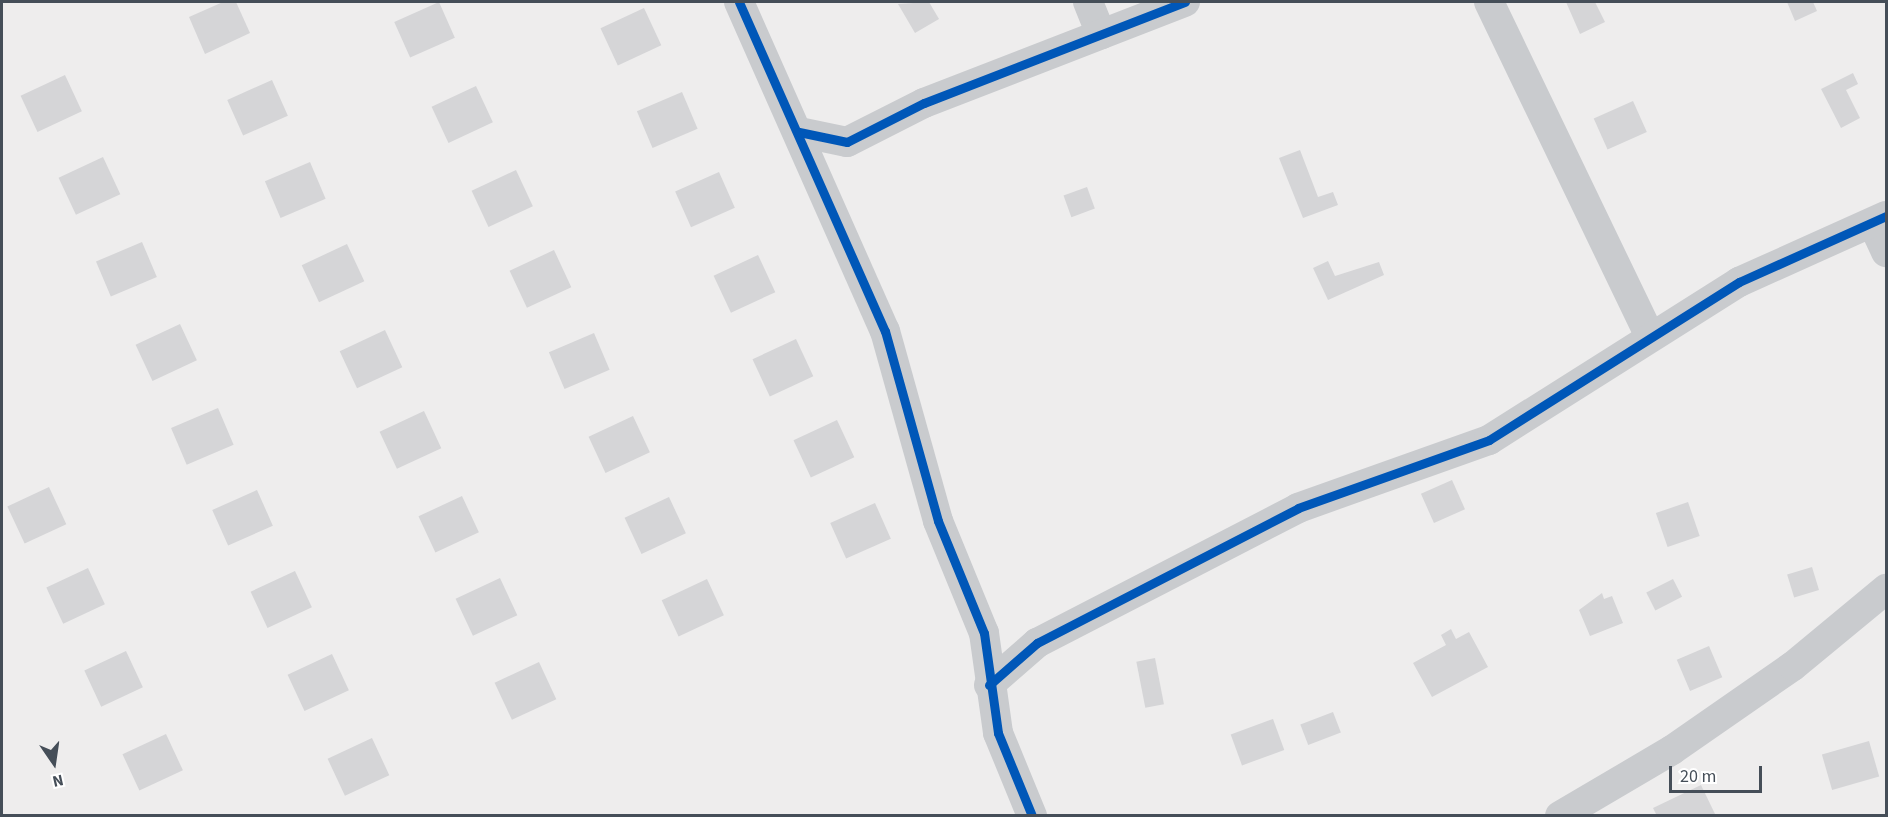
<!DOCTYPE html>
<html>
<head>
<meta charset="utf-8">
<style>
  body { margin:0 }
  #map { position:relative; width:1888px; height:817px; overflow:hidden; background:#eeeded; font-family:"Source Sans 3",sans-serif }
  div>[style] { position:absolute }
  .building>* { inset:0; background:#d5d5d7; transform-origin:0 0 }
  .street>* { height:30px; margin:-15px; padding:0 15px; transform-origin:15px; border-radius:15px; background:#c9cbce }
  .cycleway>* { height:9px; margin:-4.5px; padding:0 4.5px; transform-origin:4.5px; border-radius:4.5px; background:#0057b8 }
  span { translate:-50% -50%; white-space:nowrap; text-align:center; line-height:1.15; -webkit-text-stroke:6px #fff; paint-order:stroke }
  .frame { position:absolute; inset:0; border:3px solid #454e58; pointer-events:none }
  .north { position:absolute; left:24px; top:733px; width:60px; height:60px; -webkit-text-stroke:4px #fff; paint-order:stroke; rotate:167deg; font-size:16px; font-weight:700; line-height:24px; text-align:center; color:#454e58 }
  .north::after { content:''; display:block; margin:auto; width:21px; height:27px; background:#454e58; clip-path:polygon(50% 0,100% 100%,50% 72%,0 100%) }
  .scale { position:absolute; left:1669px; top:766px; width:93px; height:27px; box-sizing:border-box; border:3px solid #454e58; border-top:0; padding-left:8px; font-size:18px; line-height:21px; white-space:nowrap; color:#454e58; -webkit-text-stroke:4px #fff; paint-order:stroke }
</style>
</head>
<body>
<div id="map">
  <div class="building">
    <i style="clip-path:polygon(223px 2px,236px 2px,250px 33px,205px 54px,189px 17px)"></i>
    <i style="left:439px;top:2px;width:39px;height:49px;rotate:66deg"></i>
    <i style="clip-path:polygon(929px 2px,939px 19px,915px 33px,898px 4px)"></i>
    <i style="clip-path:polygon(1566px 2px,1595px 2px,1605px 22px,1580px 34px)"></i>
    <i style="clip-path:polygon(1787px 2px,1813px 2px,1817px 11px,1795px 21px)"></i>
    <i style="left:644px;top:8px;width:41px;height:48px;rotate:65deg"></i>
    <i style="clip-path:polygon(1853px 73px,1858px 84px,1846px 90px,1860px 118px,1841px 128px,1821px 89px)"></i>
    <i style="left:65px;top:75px;width:40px;height:49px;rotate:65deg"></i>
    <i style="left:272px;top:80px;width:39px;height:49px;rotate:66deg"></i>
    <i style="left:476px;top:86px;width:40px;height:49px;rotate:65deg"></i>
    <i style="left:682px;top:92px;width:40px;height:49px;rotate:67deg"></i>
    <i style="left:1633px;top:101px;width:34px;height:43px;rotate:66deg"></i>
    <i style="clip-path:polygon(1300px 150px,1318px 197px,1333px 192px,1338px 205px,1303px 218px,1279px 158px)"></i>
    <i style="left:103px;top:157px;width:41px;height:49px;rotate:65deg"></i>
    <i style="left:310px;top:162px;width:40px;height:49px;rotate:67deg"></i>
    <i style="left:516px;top:170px;width:40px;height:49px;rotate:65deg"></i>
    <i style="left:719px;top:172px;width:39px;height:48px;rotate:66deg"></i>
    <i style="left:1087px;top:187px;width:23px;height:25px;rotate:70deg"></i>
    <i style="left:142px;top:242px;width:38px;height:50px;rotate:67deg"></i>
    <i style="left:347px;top:244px;width:41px;height:50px;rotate:65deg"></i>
    <i style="left:554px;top:250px;width:41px;height:49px;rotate:65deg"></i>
    <i style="left:758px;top:255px;width:41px;height:49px;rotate:65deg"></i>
    <i style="clip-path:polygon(1328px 261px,1335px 276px,1379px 262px,1384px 275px,1328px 300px,1313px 268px)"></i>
    <i style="left:180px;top:324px;width:40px;height:49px;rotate:65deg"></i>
    <i style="left:385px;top:330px;width:41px;height:50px;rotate:65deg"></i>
    <i style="left:594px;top:333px;width:40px;height:49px;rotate:67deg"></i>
    <i style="left:796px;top:339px;width:41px;height:48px;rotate:65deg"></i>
    <i style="left:218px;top:408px;width:40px;height:51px;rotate:67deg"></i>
    <i style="left:424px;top:411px;width:41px;height:49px;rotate:65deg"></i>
    <i style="left:633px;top:416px;width:40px;height:49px;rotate:65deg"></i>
    <i style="left:837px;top:420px;width:41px;height:48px;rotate:65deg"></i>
    <i style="left:1452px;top:480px;width:32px;height:34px;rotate:66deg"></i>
    <i style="left:49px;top:487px;width:41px;height:46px;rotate:65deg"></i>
    <i style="left:257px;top:490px;width:39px;height:49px;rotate:66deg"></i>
    <i style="left:462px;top:496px;width:40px;height:48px;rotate:65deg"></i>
    <i style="left:669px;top:497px;width:40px;height:49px;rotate:65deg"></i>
    <i style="left:1688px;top:502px;width:36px;height:34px;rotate:71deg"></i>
    <i style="left:875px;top:503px;width:39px;height:49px;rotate:66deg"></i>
    <i style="left:1812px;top:567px;width:24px;height:26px;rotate:73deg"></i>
    <i style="left:88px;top:568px;width:40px;height:46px;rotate:65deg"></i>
    <i style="left:295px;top:571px;width:40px;height:49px;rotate:65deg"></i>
    <i style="left:500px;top:578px;width:41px;height:49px;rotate:65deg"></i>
    <i style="left:707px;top:579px;width:40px;height:50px;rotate:65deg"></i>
    <i style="left:1673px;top:579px;width:20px;height:30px;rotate:63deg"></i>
    <i style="clip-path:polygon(1602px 593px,1604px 599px,1612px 596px,1623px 623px,1590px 636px,1579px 610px)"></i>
    <i style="clip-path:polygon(1451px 629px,1456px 639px,1469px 632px,1488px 667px,1432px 697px,1413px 663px,1446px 645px,1441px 635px)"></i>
    <i style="left:1709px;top:646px;width:34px;height:35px;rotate:67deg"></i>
    <i style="left:126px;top:651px;width:40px;height:46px;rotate:65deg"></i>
    <i style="left:332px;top:654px;width:40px;height:49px;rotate:65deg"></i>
    <i style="left:1155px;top:658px;width:47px;height:19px;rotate:79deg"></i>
    <i style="left:539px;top:662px;width:41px;height:49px;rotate:65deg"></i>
    <i style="left:1333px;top:712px;width:22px;height:35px;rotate:69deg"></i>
    <i style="left:1273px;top:719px;width:33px;height:45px;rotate:70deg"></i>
    <i style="left:166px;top:734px;width:40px;height:48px;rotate:65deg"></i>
    <i style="left:372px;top:738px;width:41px;height:49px;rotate:65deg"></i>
    <i style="left:1869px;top:741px;width:37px;height:49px;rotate:74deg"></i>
    <i style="clip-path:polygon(1701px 785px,1716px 816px,1657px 816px,1653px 808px)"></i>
  </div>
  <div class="street">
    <i style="left:739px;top:2px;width:360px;rotate:66.1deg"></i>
    <i style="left:885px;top:331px;width:197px;rotate:74.4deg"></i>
    <i style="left:938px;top:521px;width:121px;rotate:67.7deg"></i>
    <i style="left:984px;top:633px;width:101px;rotate:82deg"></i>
    <i style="left:998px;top:733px;width:90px;rotate:67.7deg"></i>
    <i style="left:1088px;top:2px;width:35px;rotate:68deg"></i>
    <i style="left:1489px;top:2px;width:371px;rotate:64.3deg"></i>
    <i style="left:799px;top:132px;width:49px;rotate:11.8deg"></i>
    <i style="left:847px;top:142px;width:86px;rotate:-26.9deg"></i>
    <i style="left:924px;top:103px;width:280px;rotate:-21.2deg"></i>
    <i style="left:1873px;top:224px;width:31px;rotate:65deg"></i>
    <i style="left:989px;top:685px;width:64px;rotate:-41.2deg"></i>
    <i style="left:1037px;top:643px;width:294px;rotate:-27.3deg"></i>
    <i style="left:1298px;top:508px;width:203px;rotate:-19.6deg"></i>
    <i style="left:1489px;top:440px;width:296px;rotate:-32.3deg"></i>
    <i style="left:1739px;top:282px;width:161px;rotate:-24.2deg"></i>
    <i style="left:1560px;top:816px;width:130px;rotate:-30.5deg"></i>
    <i style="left:1672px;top:750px;width:147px;rotate:-34.8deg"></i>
    <i style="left:1793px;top:666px;width:121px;rotate:-39.6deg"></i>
  </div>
  <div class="cycleway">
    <i style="left:739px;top:2px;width:360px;rotate:66.1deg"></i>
    <i style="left:885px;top:331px;width:197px;rotate:74.4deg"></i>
    <i style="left:938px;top:521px;width:121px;rotate:67.7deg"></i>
    <i style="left:984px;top:633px;width:101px;rotate:82deg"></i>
    <i style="left:998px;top:733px;width:90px;rotate:67.7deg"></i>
    <i style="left:799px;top:132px;width:49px;rotate:11.8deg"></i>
    <i style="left:847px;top:142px;width:86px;rotate:-26.9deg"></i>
    <i style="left:924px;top:103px;width:280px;rotate:-21.2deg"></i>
    <i style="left:989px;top:685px;width:64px;rotate:-41.2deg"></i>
    <i style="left:1037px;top:643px;width:294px;rotate:-27.3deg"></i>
    <i style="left:1298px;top:508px;width:203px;rotate:-19.6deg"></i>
    <i style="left:1489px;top:440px;width:296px;rotate:-32.3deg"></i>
    <i style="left:1739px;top:282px;width:161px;rotate:-24.2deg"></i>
  </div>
  <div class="frame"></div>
  <div class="north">N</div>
  <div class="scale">20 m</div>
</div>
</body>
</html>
